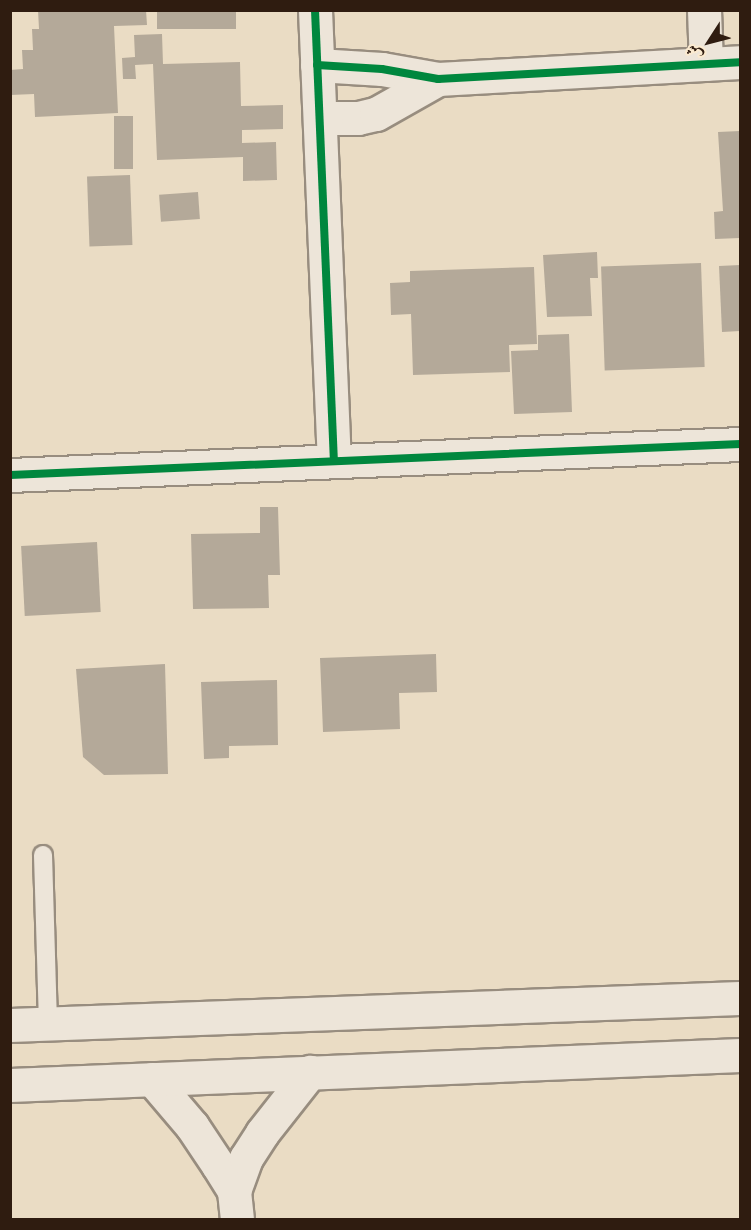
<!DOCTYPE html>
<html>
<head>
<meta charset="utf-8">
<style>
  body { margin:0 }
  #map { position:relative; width:751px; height:1230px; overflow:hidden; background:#eadcc4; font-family:"IM FELL French Canon",Amiri,serif }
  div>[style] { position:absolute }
  .building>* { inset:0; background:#b4a999; transform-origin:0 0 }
  .roads { filter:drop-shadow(2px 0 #988d7f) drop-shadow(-2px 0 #988d7f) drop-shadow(0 2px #988d7f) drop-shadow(0 -2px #988d7f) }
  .lane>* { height:18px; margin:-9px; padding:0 9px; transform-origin:9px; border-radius:9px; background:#ede5d9 }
  .street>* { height:33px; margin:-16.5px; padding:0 16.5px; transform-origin:16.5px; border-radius:16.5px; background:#ede5d9 }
  .secondary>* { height:33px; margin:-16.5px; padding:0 16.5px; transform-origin:16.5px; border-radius:16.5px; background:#ede5d9 }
  .cycleway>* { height:8px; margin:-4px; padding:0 4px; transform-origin:4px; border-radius:4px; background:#00873e }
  span { translate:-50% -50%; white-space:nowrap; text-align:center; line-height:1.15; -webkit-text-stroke:4.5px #fbeacf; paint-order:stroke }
  .frame { position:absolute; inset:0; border:12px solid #2f1c10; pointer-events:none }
  .north { position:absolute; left:679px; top:12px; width:60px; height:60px; -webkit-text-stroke:4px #fbeacf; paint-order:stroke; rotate:234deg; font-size:16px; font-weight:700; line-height:24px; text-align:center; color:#2f1c10 }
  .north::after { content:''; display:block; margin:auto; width:21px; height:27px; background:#2f1c10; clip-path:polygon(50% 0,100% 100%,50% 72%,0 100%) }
</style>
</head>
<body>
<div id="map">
  <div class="building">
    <i style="clip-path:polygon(38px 10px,146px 10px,147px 25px,114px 26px,118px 113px,35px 117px,34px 94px,10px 95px,10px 70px,23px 69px,22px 50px,33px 50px,32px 29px,39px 29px)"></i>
    <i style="left:157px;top:10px;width:79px;height:19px"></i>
    <i style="clip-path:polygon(162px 34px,163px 64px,240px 62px,241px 106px,283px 105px,283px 129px,242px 130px,242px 143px,276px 142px,277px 180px,243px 181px,243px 157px,157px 160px,153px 64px,135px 65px,136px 79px,123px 79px,122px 58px,135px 57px,134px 35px)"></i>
    <i style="left:114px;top:116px;width:19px;height:53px"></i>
    <i style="clip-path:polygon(740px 131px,740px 238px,715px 239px,714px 212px,723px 211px,718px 132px)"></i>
    <i style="left:130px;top:175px;width:70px;height:43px;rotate:88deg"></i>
    <i style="left:198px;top:192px;width:27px;height:39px;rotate:86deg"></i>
    <i style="clip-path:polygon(597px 252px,598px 278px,590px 278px,592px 316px,547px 317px,543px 255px)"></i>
    <i style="left:701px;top:263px;width:104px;height:100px;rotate:88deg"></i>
    <i style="clip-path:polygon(740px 265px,740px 331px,722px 332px,719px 266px)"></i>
    <i style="clip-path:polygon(534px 267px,537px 344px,509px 345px,510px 372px,413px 375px,411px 314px,391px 315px,390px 283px,410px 282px,410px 271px)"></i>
    <i style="clip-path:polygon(569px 334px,572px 412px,514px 414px,511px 351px,538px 350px,538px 335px)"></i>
    <i style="clip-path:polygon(260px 507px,278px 507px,280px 575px,268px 575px,269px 608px,193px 609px,191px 534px,260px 533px)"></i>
    <i style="left:97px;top:542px;width:70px;height:76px;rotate:87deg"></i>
    <i style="clip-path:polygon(436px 654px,437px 692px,399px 693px,400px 729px,323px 732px,320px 658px)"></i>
    <i style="clip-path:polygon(165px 664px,168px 774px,104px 775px,83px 757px,76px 669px)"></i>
    <i style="clip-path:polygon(277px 680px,278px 745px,229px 746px,229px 758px,204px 759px,201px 682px)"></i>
  </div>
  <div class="roads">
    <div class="lane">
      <i style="left:43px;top:855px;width:169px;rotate:88.3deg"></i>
    </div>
    <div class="street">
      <i style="left:315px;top:10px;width:451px;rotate:87.6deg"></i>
      <i style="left:704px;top:10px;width:54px;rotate:87.9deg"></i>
      <i style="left:317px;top:65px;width:65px;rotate:3.5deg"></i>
      <i style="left:382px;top:69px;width:57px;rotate:10.1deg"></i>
      <i style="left:438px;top:79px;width:302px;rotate:-3.2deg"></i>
      <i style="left:320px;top:118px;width:38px"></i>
      <i style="left:358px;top:118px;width:18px;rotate:-13deg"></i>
      <i style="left:376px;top:114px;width:71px;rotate:-29.4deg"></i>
      <i style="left:10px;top:475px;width:731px;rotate:-2.43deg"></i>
      <i style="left:152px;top:1079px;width:62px;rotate:49.6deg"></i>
      <i style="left:192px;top:1126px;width:47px;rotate:56.3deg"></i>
      <i style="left:218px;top:1165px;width:31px;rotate:58deg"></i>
      <i style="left:234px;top:1191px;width:29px;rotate:84deg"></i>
      <i style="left:234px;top:1191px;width:35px;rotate:-70deg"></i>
      <i style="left:246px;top:1158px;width:30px;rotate:-57deg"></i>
      <i style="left:262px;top:1133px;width:78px;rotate:-51.8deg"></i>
    </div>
    <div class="secondary">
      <i style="left:10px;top:1025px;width:730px;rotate:-2.12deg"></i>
      <i style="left:10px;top:1085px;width:731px;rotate:-2.35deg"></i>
    </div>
  </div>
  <div class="cycleway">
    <i style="left:315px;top:10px;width:451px;rotate:87.6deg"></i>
    <i style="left:317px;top:65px;width:65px;rotate:3.5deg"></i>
    <i style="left:382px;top:69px;width:57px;rotate:10.1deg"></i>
    <i style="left:438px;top:79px;width:302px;rotate:-3.2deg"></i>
    <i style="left:10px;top:475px;width:731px;rotate:-2.43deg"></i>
  </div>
  <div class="frame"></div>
  <div class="north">ش</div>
</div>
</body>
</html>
